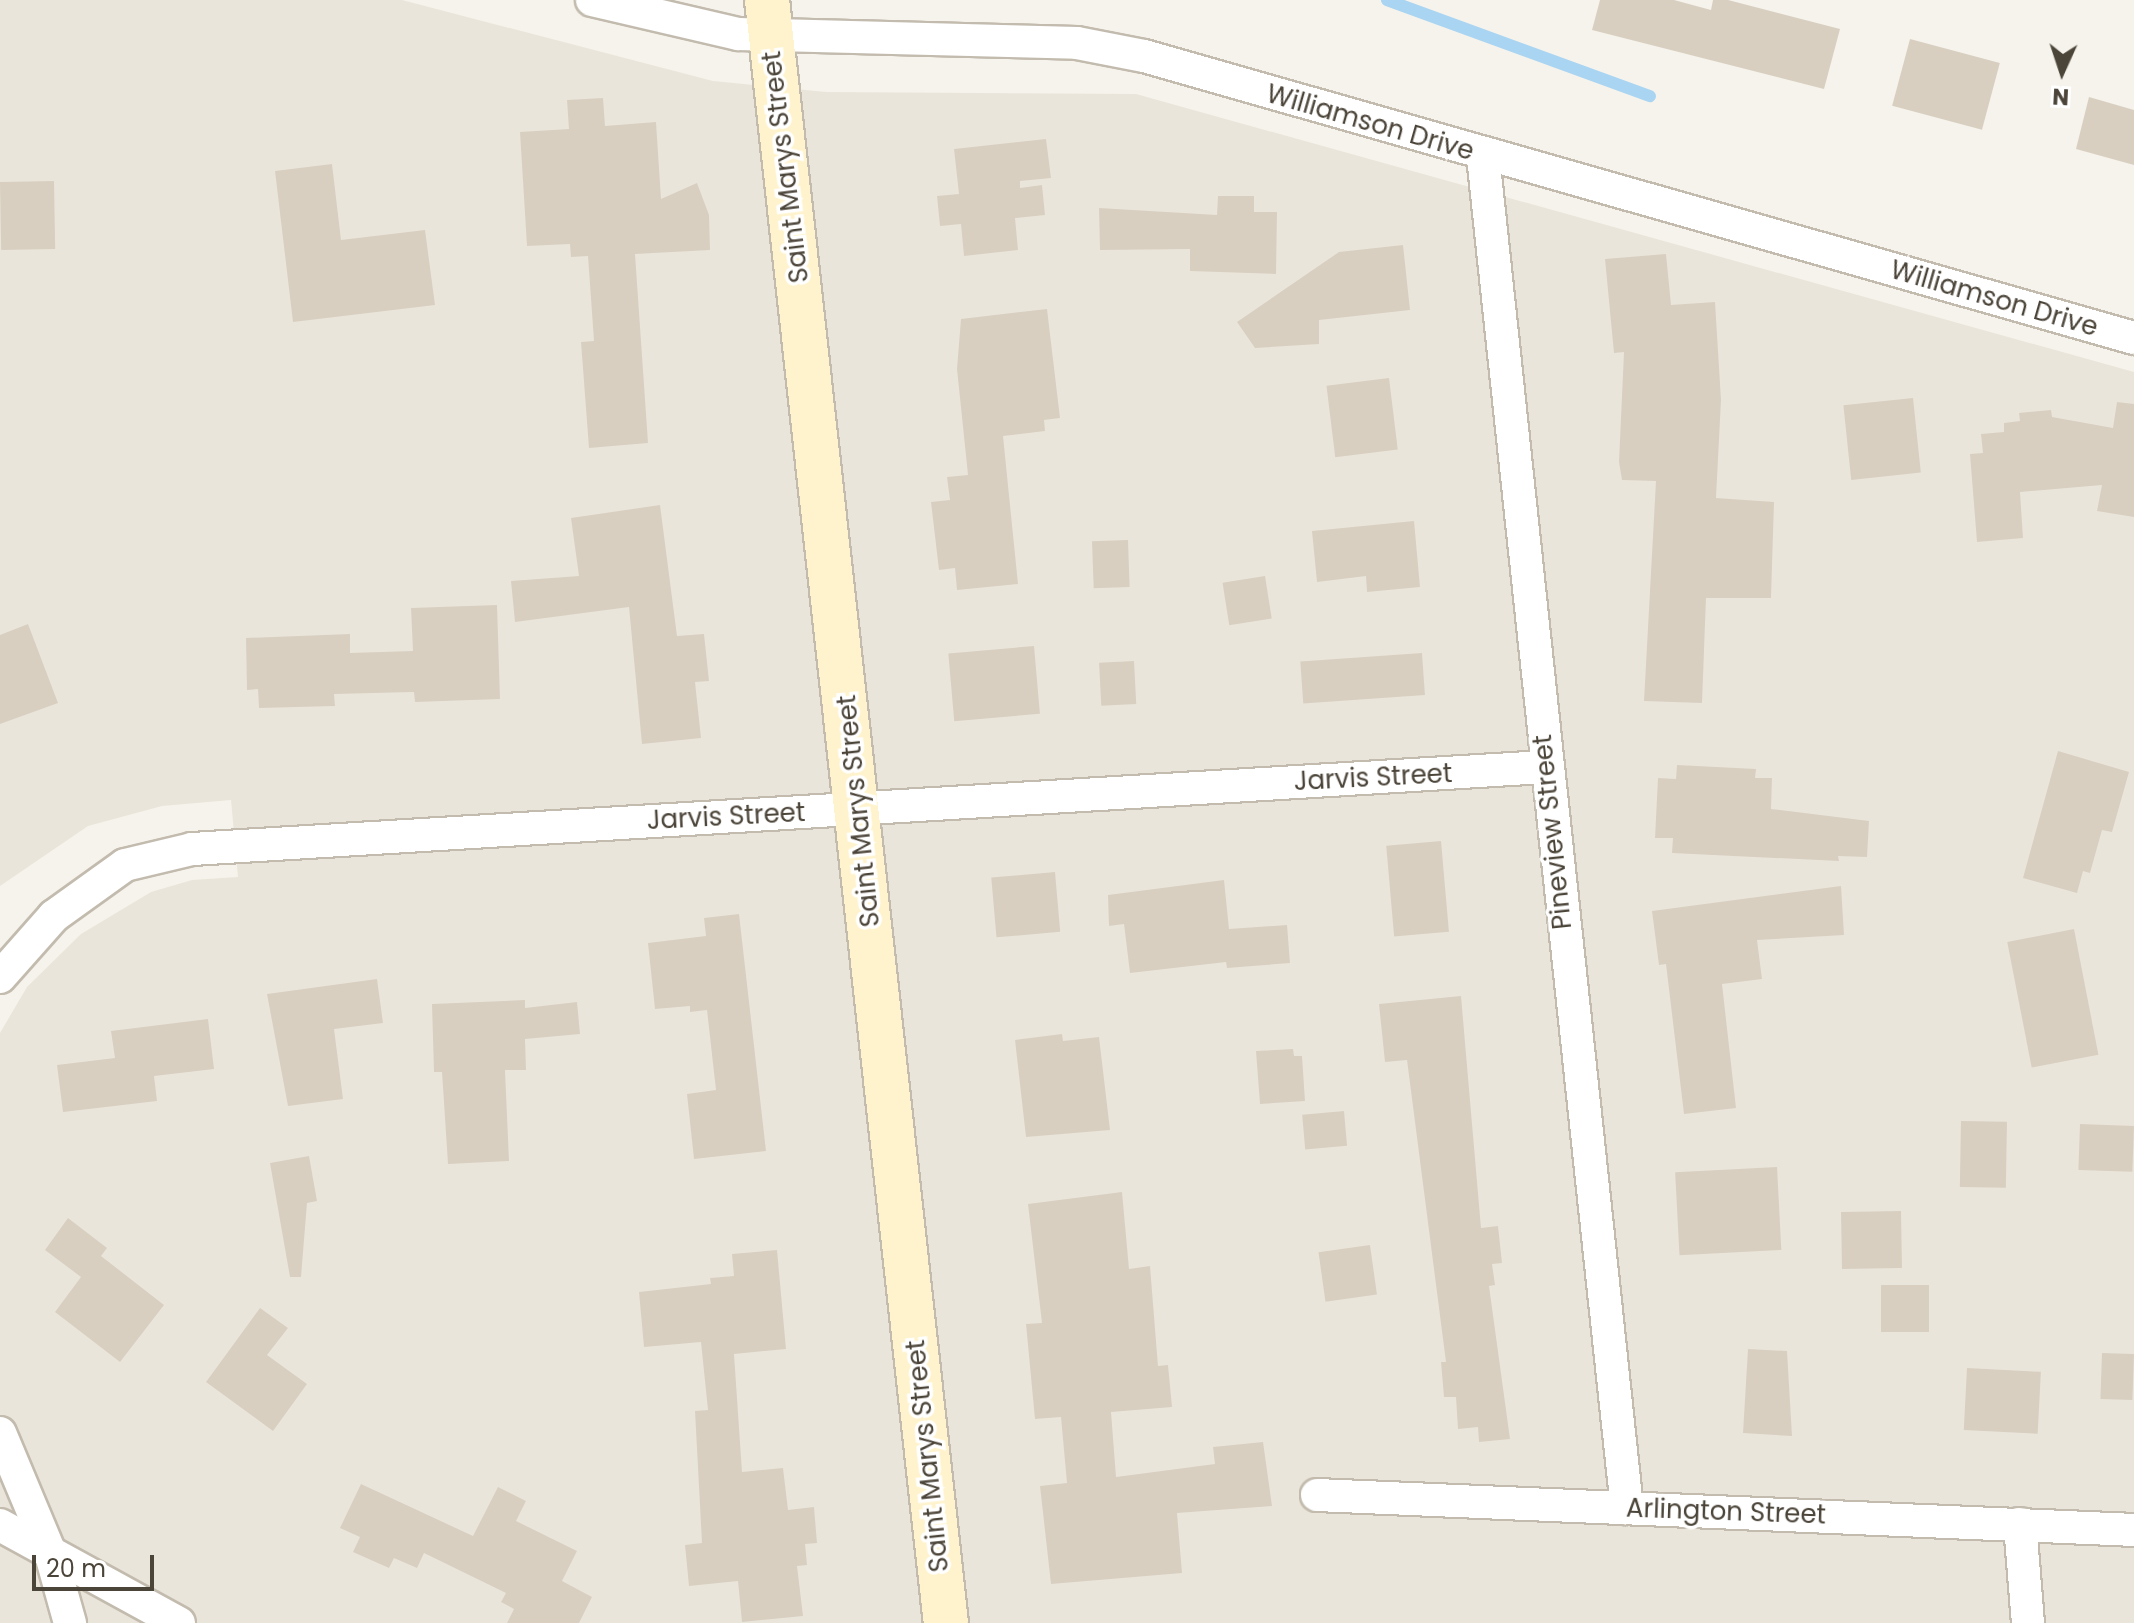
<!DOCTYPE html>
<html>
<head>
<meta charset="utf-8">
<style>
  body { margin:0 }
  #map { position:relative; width:2134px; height:1623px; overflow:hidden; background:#f6f3ec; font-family:Poppins,sans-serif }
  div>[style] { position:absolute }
  .residential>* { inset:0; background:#eae5da }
  .stream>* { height:12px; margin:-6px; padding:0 6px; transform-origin:6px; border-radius:6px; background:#a9d4f2 }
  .building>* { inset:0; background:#d8cfc1; transform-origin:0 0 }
  .roads { filter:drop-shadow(2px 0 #c2bbae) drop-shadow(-2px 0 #c2bbae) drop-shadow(0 2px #c2bbae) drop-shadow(0 -2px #c2bbae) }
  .street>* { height:32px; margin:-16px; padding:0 16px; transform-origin:16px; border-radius:16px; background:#fff }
  .secondary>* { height:44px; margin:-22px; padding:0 22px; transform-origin:22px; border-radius:22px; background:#fff3cd }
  span { translate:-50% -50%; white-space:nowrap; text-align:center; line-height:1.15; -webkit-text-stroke:7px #fff; paint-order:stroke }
  .street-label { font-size:26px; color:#4b4439 }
  .north { position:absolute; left:2022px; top:32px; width:80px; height:80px; -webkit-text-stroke:6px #fff; paint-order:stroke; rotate:183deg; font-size:22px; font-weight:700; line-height:32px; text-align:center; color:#4b4439 }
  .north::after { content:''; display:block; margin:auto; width:28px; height:36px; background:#4b4439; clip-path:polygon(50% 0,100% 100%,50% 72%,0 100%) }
  .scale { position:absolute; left:32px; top:1555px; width:122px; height:36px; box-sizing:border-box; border:4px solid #4b4439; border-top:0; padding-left:10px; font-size:24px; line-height:28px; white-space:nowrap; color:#4b4439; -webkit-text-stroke:6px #fff; paint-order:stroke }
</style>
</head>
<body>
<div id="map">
  <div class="residential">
    <i style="clip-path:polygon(0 0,402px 0,713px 81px,826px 92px,1136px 94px,2134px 372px,2134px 1623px,0 1623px,0 1033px,27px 987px,81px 934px,151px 892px,192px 880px,238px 877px,231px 800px,162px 806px,88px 826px,0 886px)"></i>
  </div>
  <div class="stream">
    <i style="left:1387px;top:0;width:280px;rotate:20.1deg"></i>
  </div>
  <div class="building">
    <i style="clip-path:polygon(1600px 0,1674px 0,1711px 10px,1713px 0,1728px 0,1840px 29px,1824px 89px,1592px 30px)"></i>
    <i style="left:1910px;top:39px;width:93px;height:69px;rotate:15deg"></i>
    <i style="clip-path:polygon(2089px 97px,2134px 110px,2134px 165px,2076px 149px)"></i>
    <i style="clip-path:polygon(603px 98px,605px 126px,656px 122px,661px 199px,697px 183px,709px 215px,710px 250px,635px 254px,648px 443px,589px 448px,581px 342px,594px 341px,588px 256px,571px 257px,570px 244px,527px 246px,520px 132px,569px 129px,567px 100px)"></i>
    <i style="clip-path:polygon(1046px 139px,1051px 178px,1020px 181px,1020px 188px,1042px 185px,1045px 215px,1015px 218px,1018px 250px,964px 256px,961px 224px,940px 226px,937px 196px,959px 194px,954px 149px)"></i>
    <i style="clip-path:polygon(332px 164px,341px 240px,425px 230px,435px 305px,293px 322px,275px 171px)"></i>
    <i style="left:54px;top:181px;width:68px;height:54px;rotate:89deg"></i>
    <i style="clip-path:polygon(1218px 196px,1254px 196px,1254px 212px,1277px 212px,1276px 274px,1190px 271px,1190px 249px,1100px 250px,1099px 208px,1217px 215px)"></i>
    <i style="clip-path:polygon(1403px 245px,1410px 310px,1319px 320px,1319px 344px,1255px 348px,1237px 322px,1339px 252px)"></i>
    <i style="clip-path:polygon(1666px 254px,1671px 305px,1715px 302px,1721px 400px,1716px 498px,1774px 502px,1771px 598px,1706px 598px,1702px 703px,1644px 701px,1656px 481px,1622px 480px,1619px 462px,1624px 352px,1614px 353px,1605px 259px)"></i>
    <i style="clip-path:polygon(1047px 309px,1060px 418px,1044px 420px,1045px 431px,1003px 436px,1018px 584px,957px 590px,955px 568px,939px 570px,931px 502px,950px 500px,947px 477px,968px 475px,957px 369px,961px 319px)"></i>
    <i style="left:1389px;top:378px;width:72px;height:63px;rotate:83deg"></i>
    <i style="left:1913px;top:398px;width:75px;height:70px;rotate:84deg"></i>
    <i style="clip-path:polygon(2117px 402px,2134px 404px,2134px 517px,2097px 511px,2102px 485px,2020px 492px,2023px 538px,1977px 542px,1970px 454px,1983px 453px,1981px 434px,2004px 432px,2004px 423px,2020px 421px,2019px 413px,2051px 410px,2052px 417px,2113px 428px)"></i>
    <i style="clip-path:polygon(660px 505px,677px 636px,704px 634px,709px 681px,695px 682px,701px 738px,642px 744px,629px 607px,515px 622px,511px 581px,579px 576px,571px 518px)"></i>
    <i style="clip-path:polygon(1414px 521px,1420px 587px,1367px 592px,1366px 576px,1317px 582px,1312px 531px)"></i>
    <i style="left:1128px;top:540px;width:47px;height:36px;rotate:88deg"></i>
    <i style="left:1265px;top:576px;width:43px;height:43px;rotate:81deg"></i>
    <i style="clip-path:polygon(497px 605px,500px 699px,415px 702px,414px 692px,334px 694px,335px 706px,259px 708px,258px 689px,247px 690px,246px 638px,350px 634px,350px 653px,413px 651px,411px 608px)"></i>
    <i style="clip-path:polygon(28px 624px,58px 703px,0 724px,0 635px)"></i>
    <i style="left:1034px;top:646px;width:68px;height:86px;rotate:85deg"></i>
    <i style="left:1422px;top:653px;width:42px;height:122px;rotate:86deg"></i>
    <i style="left:1134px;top:661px;width:43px;height:35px;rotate:87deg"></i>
    <i style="clip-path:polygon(2058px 751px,2129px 772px,2112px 832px,2102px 830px,2090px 873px,2083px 871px,2077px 893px,2023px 878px)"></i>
    <i style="clip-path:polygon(1677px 765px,1756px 769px,1755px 778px,1772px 778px,1771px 809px,1869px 821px,1867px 857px,1838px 856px,1839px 861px,1672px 853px,1673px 838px,1655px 838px,1658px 778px,1676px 779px)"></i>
    <i style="left:1441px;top:841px;width:91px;height:55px;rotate:85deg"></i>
    <i style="left:1055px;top:872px;width:60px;height:64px;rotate:85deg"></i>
    <i style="clip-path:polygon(1224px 880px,1229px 929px,1287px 925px,1290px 963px,1227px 968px,1226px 962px,1130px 973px,1124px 924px,1109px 926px,1108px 895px)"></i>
    <i style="clip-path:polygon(1841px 886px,1844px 935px,1757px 940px,1762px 979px,1722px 984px,1736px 1108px,1684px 1114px,1666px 964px,1659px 965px,1652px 911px)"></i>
    <i style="clip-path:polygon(739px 914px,766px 1151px,694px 1159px,687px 1094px,716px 1090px,707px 1010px,690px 1012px,690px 1006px,655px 1009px,648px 943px,706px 936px,704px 918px)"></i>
    <i style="left:2074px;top:929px;width:128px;height:68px;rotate:79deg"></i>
    <i style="clip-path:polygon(377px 979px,383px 1023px,334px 1029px,343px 1099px,288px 1106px,267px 994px)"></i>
    <i style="clip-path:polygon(1461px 996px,1481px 1228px,1498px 1226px,1502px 1263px,1492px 1264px,1495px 1285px,1489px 1286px,1510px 1439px,1479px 1442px,1478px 1427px,1458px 1429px,1456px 1397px,1444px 1397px,1441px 1362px,1446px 1362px,1407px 1060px,1385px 1062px,1379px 1004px)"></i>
    <i style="clip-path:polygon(525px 1000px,525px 1008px,577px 1002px,580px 1034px,525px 1039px,526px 1070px,505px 1070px,509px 1161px,448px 1164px,442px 1072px,434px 1072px,432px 1004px)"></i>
    <i style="clip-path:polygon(208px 1019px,214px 1069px,154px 1076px,157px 1101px,63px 1112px,57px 1065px,115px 1058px,111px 1031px)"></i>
    <i style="clip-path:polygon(1062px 1034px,1063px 1041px,1099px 1037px,1110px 1130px,1026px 1137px,1015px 1040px)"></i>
    <i style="clip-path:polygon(1293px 1049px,1294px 1056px,1302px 1056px,1305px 1101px,1260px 1104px,1256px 1051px)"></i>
    <i style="left:1344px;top:1111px;width:35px;height:42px;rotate:85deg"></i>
    <i style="left:1961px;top:1121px;width:46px;height:66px;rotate:1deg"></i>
    <i style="left:2080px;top:1124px;width:54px;height:46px;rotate:2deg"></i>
    <i style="clip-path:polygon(309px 1156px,317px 1201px,307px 1203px,301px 1277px,290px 1277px,270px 1163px)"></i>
    <i style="left:1777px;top:1167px;width:83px;height:102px;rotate:87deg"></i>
    <i style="clip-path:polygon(1122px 1192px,1129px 1269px,1150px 1266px,1158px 1366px,1168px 1365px,1172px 1407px,1111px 1412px,1116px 1477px,1215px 1464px,1213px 1447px,1263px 1442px,1272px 1506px,1177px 1513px,1182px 1573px,1051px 1584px,1040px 1486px,1067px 1483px,1061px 1417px,1035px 1419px,1026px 1324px,1042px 1323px,1028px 1204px)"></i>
    <i style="left:1901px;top:1211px;width:57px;height:60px;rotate:89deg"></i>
    <i style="clip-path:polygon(68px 1218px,107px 1248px,101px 1256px,164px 1305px,120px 1362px,55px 1312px,81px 1277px,45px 1250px)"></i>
    <i style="left:1370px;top:1245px;width:50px;height:52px;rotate:82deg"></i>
    <i style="clip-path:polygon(777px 1250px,786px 1349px,734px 1354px,742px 1472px,783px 1468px,788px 1510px,814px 1507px,817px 1543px,805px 1544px,807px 1565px,797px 1566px,803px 1616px,742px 1622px,738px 1581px,689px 1586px,685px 1545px,702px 1543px,695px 1411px,708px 1410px,701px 1342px,644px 1347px,639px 1292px,711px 1284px,710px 1278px,734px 1276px,732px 1254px)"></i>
    <i style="left:1881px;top:1285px;width:48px;height:47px"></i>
    <i style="clip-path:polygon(260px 1308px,288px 1328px,267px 1355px,307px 1384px,273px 1431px,206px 1382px)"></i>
    <i style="clip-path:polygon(1748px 1349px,1787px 1351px,1792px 1436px,1743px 1433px)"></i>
    <i style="left:2102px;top:1353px;width:32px;height:46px;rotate:2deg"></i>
    <i style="left:1967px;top:1368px;width:74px;height:62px;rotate:3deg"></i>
    <i style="clip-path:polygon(361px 1484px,473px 1536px,498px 1487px,526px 1501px,516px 1521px,577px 1551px,562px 1581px,592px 1597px,579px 1623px,507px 1623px,514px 1609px,501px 1602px,506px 1593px,424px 1553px,417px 1568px,394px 1558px,389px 1568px,353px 1552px,360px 1537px,340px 1528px)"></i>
  </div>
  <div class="roads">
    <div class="street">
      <i style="left:592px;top:0;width:150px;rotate:13.1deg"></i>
      <i style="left:738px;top:34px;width:339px;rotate:1.5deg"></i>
      <i style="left:1077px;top:43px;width:68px;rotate:11deg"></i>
      <i style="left:1144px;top:56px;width:1029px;rotate:15.9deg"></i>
      <i style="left:1483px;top:156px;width:1360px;rotate:83.92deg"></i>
      <i style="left:0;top:977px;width:81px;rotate:-48.5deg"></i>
      <i style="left:54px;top:916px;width:87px;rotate:-35.7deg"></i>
      <i style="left:125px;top:865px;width:69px;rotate:-13.4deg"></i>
      <i style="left:192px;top:849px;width:1356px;rotate:-3.47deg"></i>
      <i style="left:0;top:1433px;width:132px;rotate:67.3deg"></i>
      <i style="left:51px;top:1555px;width:71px;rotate:74.4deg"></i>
      <i style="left:1317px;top:1495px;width:818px;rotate:2.45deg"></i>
      <i style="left:2020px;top:1524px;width:99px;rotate:85.4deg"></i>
      <i style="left:0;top:1525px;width:204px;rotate:28.7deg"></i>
    </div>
    <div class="secondary">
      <i style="left:767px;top:0;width:1633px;rotate:83.71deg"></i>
    </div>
  </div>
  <div class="street-label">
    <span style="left:1370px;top:123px;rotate:16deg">Williamson Drive</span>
    <span style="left:786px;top:167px;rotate:-97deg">Saint Marys Street</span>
    <span style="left:1994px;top:299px;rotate:16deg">Williamson Drive</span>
    <span style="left:1373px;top:778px;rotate:-3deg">Jarvis Street</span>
    <span style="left:859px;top:811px;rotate:-96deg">Saint Marys Street</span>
    <span style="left:726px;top:817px;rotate:-3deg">Jarvis Street</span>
    <span style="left:1553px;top:832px;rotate:-96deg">Pineview Street</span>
    <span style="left:928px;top:1456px;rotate:-96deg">Saint Marys Street</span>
    <span style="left:1726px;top:1512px;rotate:2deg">Arlington Street</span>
  </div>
  <div class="north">N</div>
  <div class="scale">20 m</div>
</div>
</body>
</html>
